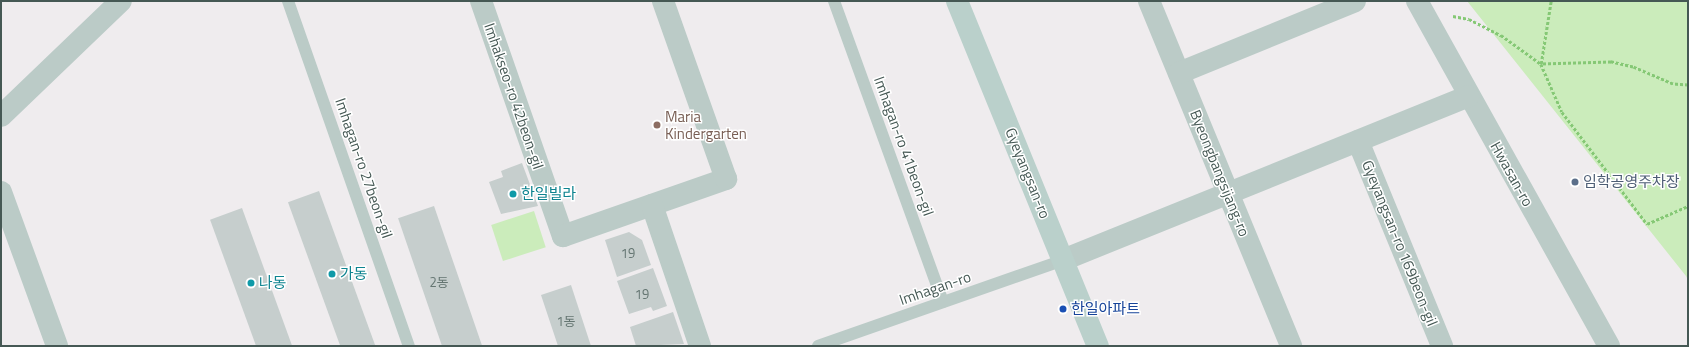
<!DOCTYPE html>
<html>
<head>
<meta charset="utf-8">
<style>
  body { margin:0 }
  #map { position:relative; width:1689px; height:347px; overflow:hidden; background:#efecee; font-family:"Titillium Web","Noto Sans KR",sans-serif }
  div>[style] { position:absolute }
  .green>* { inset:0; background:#cbecbb; transform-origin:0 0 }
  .building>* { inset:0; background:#c6cecd; transform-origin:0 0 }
  .path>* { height:2.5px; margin-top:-1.25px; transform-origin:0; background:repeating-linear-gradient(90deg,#85c875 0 3px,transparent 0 5px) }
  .lane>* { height:12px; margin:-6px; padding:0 6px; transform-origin:6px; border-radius:6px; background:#bbcbc7 }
  .street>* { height:22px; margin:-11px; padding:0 11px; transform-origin:11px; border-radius:11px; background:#bbcbc7 }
  .secondary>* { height:22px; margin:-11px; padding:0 11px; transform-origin:11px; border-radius:11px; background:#bad0cb }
  .dots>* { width:11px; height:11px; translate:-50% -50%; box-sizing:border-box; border:2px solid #fff; border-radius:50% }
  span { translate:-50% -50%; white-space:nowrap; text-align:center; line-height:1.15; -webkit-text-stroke:3px #fff; paint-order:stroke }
  .number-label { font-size:13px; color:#657672 }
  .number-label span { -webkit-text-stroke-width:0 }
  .street-label { font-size:15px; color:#455854 }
  .education-label { font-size:15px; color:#785e54 }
  .left { translate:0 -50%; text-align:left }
  .service-label { font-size:15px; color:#4e5e75 }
  .culture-label { font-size:15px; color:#0d838f }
  .transit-label { font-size:15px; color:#164399 }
  .frame { position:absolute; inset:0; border:2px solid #455854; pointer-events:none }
</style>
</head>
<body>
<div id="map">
  <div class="green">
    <i style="clip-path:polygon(1467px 1px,1688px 1px,1688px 280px,1686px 276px)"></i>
    <i style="left:534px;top:211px;width:38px;height:45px;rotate:72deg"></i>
  </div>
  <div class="building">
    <i style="clip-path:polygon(522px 163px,538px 206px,501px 214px,489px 182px,503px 177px,501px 171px)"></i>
    <i style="left:319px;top:191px;width:165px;height:33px;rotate:70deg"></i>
    <i style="left:434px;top:206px;width:148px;height:38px;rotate:71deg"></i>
    <i style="left:242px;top:208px;width:147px;height:34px;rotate:70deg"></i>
    <i style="clip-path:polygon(629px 232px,642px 240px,651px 265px,617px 277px,605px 240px)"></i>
    <i style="clip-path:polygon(653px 268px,667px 306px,653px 311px,651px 307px,629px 314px,617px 281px)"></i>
    <i style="clip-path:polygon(571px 285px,591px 346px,558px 346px,541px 295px)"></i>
    <i style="clip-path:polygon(673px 312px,684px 344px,636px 346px,630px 327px)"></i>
  </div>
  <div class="path">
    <i style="left:1453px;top:16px;width:16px;rotate:11deg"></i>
    <i style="left:1469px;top:19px;width:36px;rotate:27deg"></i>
    <i style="left:1501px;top:35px;width:49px;rotate:35.9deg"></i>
    <i style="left:1541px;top:64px;width:64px;rotate:-81deg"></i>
    <i style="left:1688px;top:85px;width:15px;rotate:-176deg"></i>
    <i style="left:1673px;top:84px;width:43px;rotate:-157deg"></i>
    <i style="left:1633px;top:67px;width:23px;rotate:-167deg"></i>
    <i style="left:1611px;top:62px;width:70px;rotate:178.4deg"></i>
    <i style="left:1541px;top:64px;width:52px;rotate:66.4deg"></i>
    <i style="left:1562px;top:112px;width:141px;rotate:52.8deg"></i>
    <i style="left:1647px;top:224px;width:45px;rotate:-23.7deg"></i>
  </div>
  <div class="lane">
    <i style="left:288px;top:1px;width:366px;rotate:70.7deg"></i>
    <i style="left:834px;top:1px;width:320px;rotate:70.1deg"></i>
    <i style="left:818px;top:346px;width:260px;rotate:-19.3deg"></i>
  </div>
  <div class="street">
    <i style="left:481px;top:1px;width:249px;rotate:70.8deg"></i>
    <i style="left:563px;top:236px;width:173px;rotate:-19.3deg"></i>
    <i style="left:726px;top:179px;width:189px;rotate:-109.5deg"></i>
    <i style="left:1149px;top:1px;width:373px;rotate:67.6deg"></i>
    <i style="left:1417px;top:1px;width:395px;rotate:60.9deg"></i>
    <i style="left:1179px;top:73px;width:190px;rotate:-22.2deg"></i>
    <i style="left:1px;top:116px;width:166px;rotate:-43.8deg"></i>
    <i style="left:1358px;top:141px;width:222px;rotate:67.7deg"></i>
    <i style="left:1px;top:192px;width:164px;rotate:70deg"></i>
    <i style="left:652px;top:205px;width:149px;rotate:71.2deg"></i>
    <i style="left:1063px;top:260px;width:437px;rotate:-22deg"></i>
  </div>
  <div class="secondary">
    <i style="left:957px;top:1px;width:373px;rotate:67.8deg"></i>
  </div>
  <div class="dots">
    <i style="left:657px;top:125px;background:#8d6e63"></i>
    <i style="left:1575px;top:182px;background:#5c6f8a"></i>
    <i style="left:513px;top:194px;background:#0f9aa8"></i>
    <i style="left:332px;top:274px;background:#0f9aa8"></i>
    <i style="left:251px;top:283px;background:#0f9aa8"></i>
    <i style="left:1063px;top:309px;background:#1a4fb4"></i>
  </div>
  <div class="number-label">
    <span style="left:628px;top:253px">19</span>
    <span style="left:439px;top:282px">2동</span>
    <span style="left:642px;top:294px">19</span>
    <span style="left:566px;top:321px">1동</span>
  </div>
  <div class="street-label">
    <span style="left:514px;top:96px;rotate:71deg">Imhakseo-ro 42beon-gil</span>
    <span style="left:904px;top:146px;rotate:70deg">Imhagan-ro 41beon-gil</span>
    <span style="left:364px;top:168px;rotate:71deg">Imhagan-ro 27beon-gil</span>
    <span style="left:1028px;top:173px;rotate:68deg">Gyeyangsan-ro</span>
    <span style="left:1220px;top:173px;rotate:68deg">Byeongbangsijang-ro</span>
    <span style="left:1512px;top:174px;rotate:61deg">Hwasan-ro</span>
    <span style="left:1400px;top:243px;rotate:68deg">Gyeyangsan-ro 169beon-gil</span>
    <span style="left:935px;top:288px;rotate:-19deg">Imhagan-ro</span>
  </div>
  <div class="education-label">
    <span class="left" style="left:665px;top:125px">Maria<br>Kindergarten</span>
  </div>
  <div class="service-label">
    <span class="left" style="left:1583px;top:182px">임학공영주차장</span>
  </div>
  <div class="culture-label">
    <span class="left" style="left:521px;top:194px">한일빌라</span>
    <span class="left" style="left:340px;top:274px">가동</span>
    <span class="left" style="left:259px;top:283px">나동</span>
  </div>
  <div class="transit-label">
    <span class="left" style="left:1071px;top:309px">한일아파트</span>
  </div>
  <div class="frame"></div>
</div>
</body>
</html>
